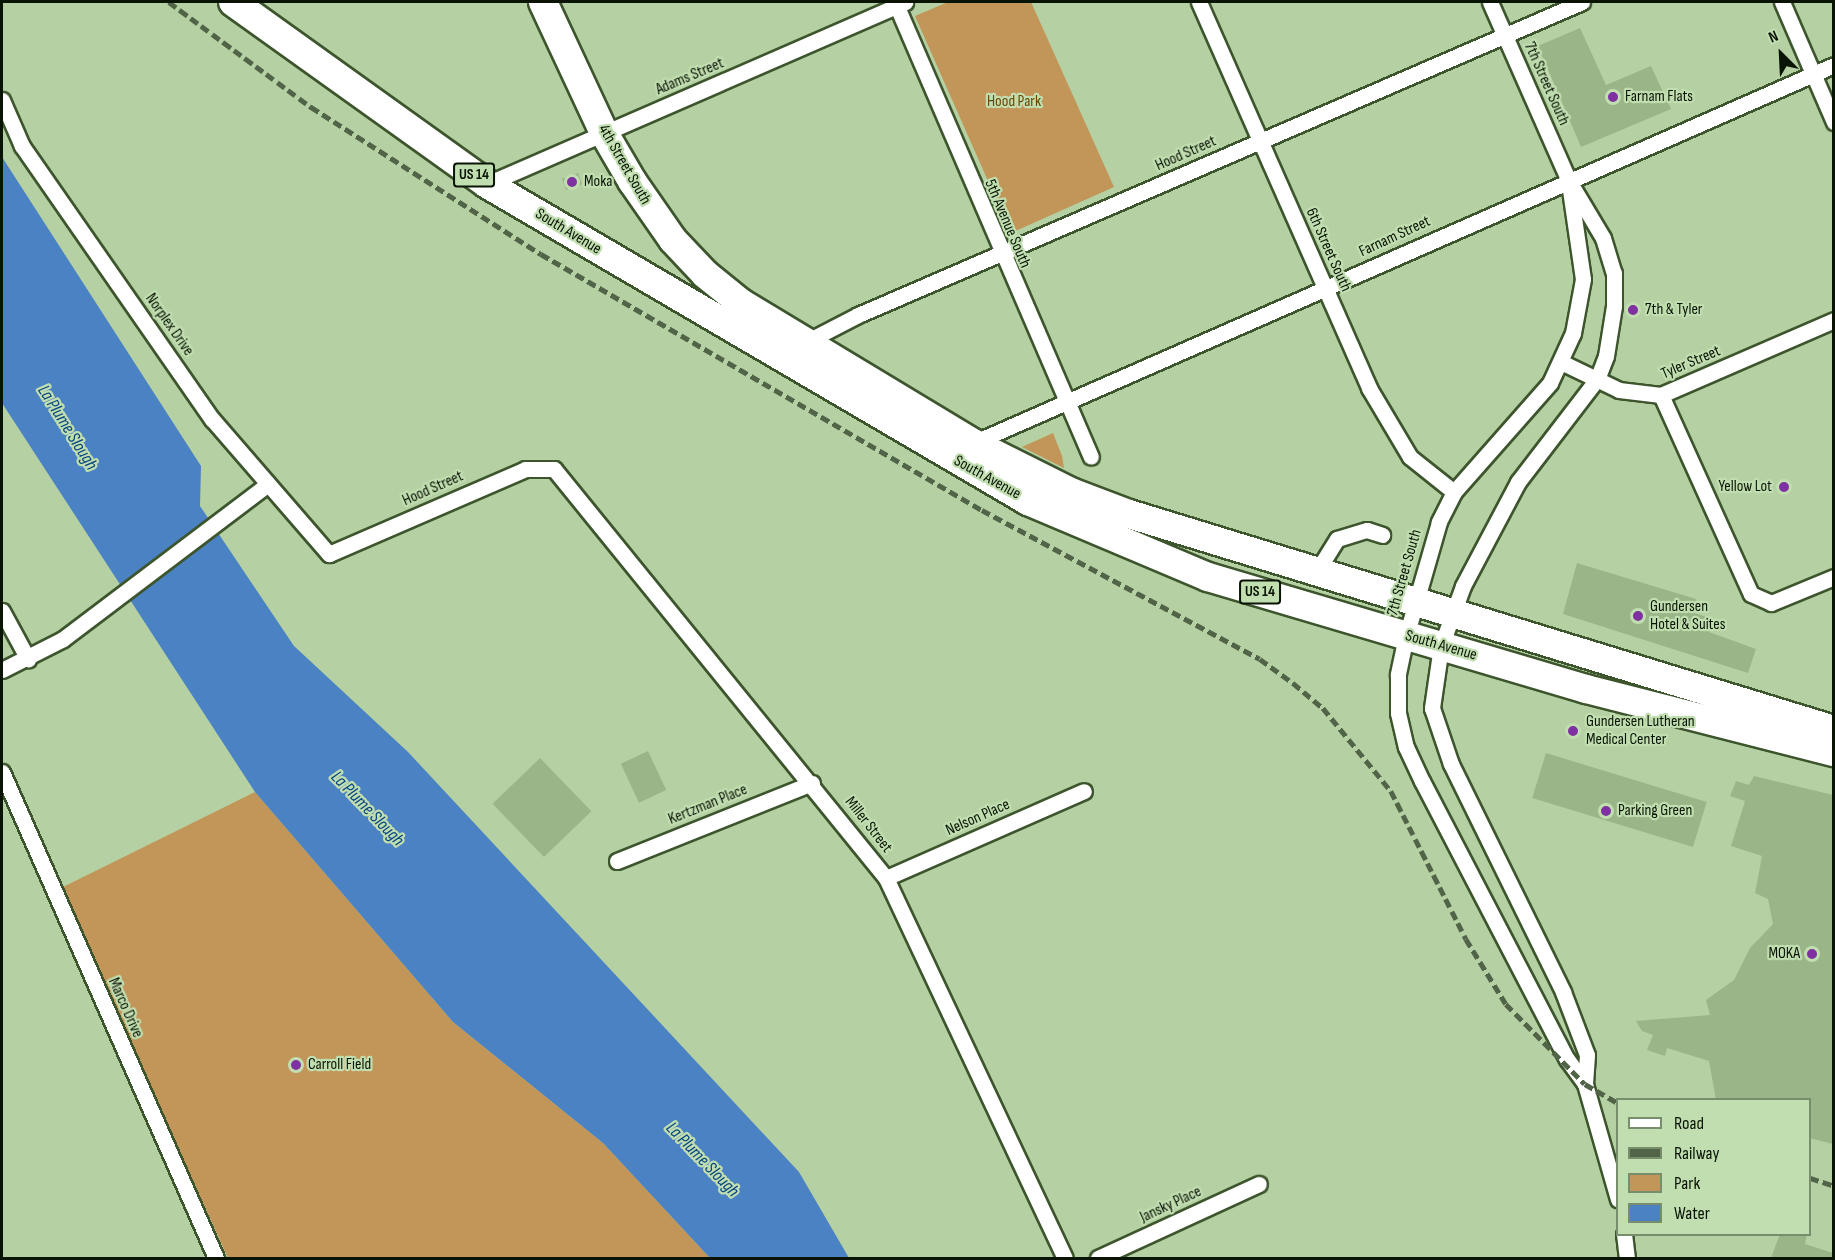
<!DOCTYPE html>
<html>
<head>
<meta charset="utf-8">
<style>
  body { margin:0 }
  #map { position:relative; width:1835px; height:1260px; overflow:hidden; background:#b5d1a3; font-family:"Sofia Sans Condensed",sans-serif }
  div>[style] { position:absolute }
  .green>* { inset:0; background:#c29558 }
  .water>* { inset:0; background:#4a82c4 }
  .building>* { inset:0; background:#9ab689; transform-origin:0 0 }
  .roads { filter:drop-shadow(2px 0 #3d552d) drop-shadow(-2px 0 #3d552d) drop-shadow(0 2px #3d552d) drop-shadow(0 -2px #3d552d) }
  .street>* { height:15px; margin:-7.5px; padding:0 7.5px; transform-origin:7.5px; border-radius:7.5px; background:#fff }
  .highway>* { height:28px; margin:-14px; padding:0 14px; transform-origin:14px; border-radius:14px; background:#fff }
  .rail>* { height:4.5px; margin-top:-2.25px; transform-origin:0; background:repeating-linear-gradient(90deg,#526448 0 9px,transparent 0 13.5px) }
  .dots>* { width:16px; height:16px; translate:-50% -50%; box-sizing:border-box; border:3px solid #c1deb0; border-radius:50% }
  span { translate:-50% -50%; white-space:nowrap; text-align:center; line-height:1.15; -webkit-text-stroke:4.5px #c1deb0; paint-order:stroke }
  .shield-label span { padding:2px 4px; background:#c1deb0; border:2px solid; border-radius:4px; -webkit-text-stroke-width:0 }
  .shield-label { font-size:15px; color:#0a1405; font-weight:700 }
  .street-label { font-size:16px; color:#0a1405 }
  .poi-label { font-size:16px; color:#0a1405 }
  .left { translate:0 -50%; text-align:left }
  .right { translate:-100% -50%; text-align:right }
  .park-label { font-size:16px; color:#6a4502 }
  .water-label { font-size:18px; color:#074683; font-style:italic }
  .frame { position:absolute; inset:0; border:3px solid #0a1405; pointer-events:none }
  .legend { position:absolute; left:1616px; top:1098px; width:195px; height:138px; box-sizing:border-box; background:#c1deb0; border:2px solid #788d6c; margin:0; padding:8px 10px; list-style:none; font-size:18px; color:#0a1405 }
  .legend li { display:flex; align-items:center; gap:12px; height:30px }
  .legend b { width:30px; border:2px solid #788d6c }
  .north { position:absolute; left:1751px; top:24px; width:60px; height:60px; -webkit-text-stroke:4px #c1deb0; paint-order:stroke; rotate:336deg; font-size:16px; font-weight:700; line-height:24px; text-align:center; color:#0a1405 }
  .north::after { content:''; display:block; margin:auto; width:21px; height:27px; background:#0a1405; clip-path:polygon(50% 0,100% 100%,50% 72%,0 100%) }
</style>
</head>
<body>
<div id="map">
  <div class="green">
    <i style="clip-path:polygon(948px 2px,1031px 2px,1114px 187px,1011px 233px,915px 16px)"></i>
    <i style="clip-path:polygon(1053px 433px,1062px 456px,1064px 468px,1022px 447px)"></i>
    <i style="clip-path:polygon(255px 792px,453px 1022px,603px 1143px,710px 1258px,228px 1258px,61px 888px)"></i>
  </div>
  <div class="water">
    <i style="clip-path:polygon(2px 157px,201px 466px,200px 506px,294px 646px,408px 752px,799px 1172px,849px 1258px,710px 1258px,603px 1143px,453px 1022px,255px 792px,2px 403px)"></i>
  </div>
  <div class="building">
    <i style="clip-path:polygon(1580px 28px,1606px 85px,1651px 66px,1671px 109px,1581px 147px,1538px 46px)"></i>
    <i style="left:578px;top:173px;width:12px;height:17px;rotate:70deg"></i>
    <i style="clip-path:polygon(1577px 563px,1696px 599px,1691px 612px,1713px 619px,1709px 632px,1756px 649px,1748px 673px,1563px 614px)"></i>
    <i style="left:648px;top:751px;width:43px;height:30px;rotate:65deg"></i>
    <i style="left:1546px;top:753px;width:168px;height:47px;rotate:17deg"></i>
    <i style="left:540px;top:758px;width:74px;height:66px;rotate:46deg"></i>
    <i style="clip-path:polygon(1754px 776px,1833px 795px,1833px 1144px,1809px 1138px,1809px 1100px,1716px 1100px,1709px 1061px,1667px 1048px,1665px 1056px,1647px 1050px,1653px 1035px,1642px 1031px,1636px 1021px,1710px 1015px,1706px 1000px,1734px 980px,1750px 948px,1773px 924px,1768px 899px,1755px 893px,1762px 856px,1731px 846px,1745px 801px,1730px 796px,1736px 781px,1749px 785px)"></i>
    <i style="clip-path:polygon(1780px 1234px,1807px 1234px,1805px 1244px,1833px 1253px,1833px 1258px,1771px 1258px)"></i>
  </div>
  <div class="roads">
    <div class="street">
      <i style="left:895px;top:2px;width:495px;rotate:66.7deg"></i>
      <i style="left:1199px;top:2px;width:422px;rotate:66.2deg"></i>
      <i style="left:1369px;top:388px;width:80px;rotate:59.3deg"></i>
      <i style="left:1410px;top:457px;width:56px;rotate:38.5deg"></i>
      <i style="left:1490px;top:2px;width:196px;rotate:66.2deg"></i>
      <i style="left:1569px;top:181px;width:66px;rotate:59.2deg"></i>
      <i style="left:1603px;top:238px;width:37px;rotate:73deg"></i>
      <i style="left:1614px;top:273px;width:33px;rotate:90deg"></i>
      <i style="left:1614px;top:306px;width:51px;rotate:99.1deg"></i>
      <i style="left:1606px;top:356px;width:25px;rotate:111deg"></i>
      <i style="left:1597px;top:379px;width:130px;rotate:127.5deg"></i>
      <i style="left:1518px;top:482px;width:118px;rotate:117.9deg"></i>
      <i style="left:1463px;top:586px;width:64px;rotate:110.1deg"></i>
      <i style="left:1441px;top:646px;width:63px;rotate:98.3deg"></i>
      <i style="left:1432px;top:708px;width:59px;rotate:71.3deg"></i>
      <i style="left:1451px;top:764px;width:254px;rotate:63.8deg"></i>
      <i style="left:1563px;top:992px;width:67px;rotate:69.1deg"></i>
      <i style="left:1587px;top:1055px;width:29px;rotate:94deg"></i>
      <i style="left:1782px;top:2px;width:131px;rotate:66.6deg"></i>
      <i style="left:2px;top:100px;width:50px;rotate:66.5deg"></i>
      <i style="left:22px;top:146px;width:333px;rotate:55.2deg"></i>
      <i style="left:212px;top:419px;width:179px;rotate:49.1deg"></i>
      <i style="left:329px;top:554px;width:214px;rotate:-23.4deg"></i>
      <i style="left:525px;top:469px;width:29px"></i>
      <i style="left:554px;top:469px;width:527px;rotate:50.93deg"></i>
      <i style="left:886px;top:878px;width:420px;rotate:64.8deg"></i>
      <i style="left:487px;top:184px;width:456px;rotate:-23.5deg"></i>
      <i style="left:1570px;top:190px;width:90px;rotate:81.7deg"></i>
      <i style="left:1583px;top:279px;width:55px;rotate:100.5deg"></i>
      <i style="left:1573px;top:333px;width:55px;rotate:114.7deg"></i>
      <i style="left:1550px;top:383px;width:145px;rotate:131.4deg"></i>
      <i style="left:1454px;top:492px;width:34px;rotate:117deg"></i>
      <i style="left:1439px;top:522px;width:119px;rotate:106.1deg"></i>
      <i style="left:1406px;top:636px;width:40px;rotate:102deg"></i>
      <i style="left:1398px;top:675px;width:38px;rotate:90deg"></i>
      <i style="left:1398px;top:713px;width:35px;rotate:77deg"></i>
      <i style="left:1406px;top:747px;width:38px;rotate:65deg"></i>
      <i style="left:1422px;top:781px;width:314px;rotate:62.5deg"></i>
      <i style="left:1567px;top:1059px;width:31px;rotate:54deg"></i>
      <i style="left:1585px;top:1084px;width:120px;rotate:74deg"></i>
      <i style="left:806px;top:342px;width:59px;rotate:-27.4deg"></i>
      <i style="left:858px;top:315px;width:789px;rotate:-23.38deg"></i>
      <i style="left:1561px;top:362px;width:64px;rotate:25.8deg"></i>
      <i style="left:1619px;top:390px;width:42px;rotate:6.8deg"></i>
      <i style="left:1661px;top:395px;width:189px;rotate:-23.4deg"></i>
      <i style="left:1661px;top:395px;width:218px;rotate:65.7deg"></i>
      <i style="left:1751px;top:594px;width:22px;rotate:24deg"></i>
      <i style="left:1771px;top:603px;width:68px;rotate:-22.4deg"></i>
      <i style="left:973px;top:443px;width:940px;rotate:-23.7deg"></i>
      <i style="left:1317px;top:571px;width:38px;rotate:-58deg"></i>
      <i style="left:1337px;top:539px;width:31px;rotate:-17deg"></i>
      <i style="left:1367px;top:530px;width:16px;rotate:18deg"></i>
      <i style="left:2px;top:611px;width:55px;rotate:61.6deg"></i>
      <i style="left:2px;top:670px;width:68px;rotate:-26.9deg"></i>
      <i style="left:63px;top:639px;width:257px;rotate:-37.1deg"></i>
      <i style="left:2px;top:772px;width:531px;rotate:66.23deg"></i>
      <i style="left:617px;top:861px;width:210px;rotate:-21.8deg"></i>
      <i style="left:886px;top:878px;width:216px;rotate:-23.7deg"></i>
      <i style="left:1624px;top:1234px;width:24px;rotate:83deg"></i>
      <i style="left:1098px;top:1258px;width:177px;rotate:-24.7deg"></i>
    </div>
    <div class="highway">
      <i style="left:233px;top:2px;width:312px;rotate:35.6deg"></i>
      <i style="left:487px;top:184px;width:627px;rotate:30.37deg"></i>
      <i style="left:1028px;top:501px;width:195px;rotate:22.9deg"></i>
      <i style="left:1208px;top:577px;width:394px;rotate:16.5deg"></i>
      <i style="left:1586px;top:689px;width:256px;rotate:14.3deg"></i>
      <i style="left:543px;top:2px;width:145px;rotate:65deg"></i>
      <i style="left:604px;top:133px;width:56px;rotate:59.7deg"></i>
      <i style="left:632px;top:181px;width:72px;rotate:55.2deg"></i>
      <i style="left:673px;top:240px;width:47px;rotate:46.7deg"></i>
      <i style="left:705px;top:274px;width:46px;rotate:38.9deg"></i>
      <i style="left:741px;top:303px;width:271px;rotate:31.1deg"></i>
      <i style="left:973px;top:443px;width:110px;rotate:26.6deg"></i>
      <i style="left:1071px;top:492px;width:62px;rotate:20.8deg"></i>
      <i style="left:1129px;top:514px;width:737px;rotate:17.03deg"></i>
    </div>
  </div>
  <div class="rail">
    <i style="left:169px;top:2px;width:177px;rotate:36.5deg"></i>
    <i style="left:311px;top:107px;width:273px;rotate:32.6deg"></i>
    <i style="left:541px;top:254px;width:510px;rotate:30.14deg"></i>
    <i style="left:982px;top:510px;width:315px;rotate:28.2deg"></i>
    <i style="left:1260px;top:659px;width:41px;rotate:36deg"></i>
    <i style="left:1293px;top:683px;width:39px;rotate:40deg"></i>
    <i style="left:1323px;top:708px;width:107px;rotate:50.7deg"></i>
    <i style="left:1391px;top:791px;width:166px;rotate:63.1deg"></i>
    <i style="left:1466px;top:939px;width:76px;rotate:58.4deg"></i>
    <i style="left:1506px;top:1004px;width:112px;rotate:45.4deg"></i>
    <i style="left:1585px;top:1084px;width:38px;rotate:30deg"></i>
    <i style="left:1810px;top:1178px;width:25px;rotate:18deg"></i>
  </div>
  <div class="dots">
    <i style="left:1613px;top:97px;background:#7f30a1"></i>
    <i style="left:572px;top:182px;background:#7f30a1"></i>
    <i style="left:1633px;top:310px;background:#7f30a1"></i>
    <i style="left:1784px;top:487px;background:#7f30a1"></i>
    <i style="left:1638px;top:616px;background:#7f30a1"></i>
    <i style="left:1573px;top:731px;background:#7f30a1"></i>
    <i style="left:1606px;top:811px;background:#7f30a1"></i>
    <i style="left:1812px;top:954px;background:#7f30a1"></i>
    <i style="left:296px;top:1065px;background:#7f30a1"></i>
  </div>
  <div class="shield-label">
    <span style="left:474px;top:175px">US 14</span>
    <span style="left:1260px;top:592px">US 14</span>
  </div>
  <div class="street-label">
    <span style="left:690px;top:77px;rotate:-23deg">Adams Street</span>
    <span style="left:1546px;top:84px;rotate:66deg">7th Street South</span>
    <span style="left:1186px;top:154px;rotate:-24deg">Hood Street</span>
    <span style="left:624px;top:165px;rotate:60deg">4th Street South</span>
    <span style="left:1007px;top:224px;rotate:67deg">5th Avenue South</span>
    <span style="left:568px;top:232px;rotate:31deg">South Avenue</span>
    <span style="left:1395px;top:237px;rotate:-25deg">Farnam Street</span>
    <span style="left:1328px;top:250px;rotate:66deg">6th Street South</span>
    <span style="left:169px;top:325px;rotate:55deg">Norplex Drive</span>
    <span style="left:1691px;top:363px;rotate:-23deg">Tyler Street</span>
    <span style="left:987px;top:478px;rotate:29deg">South Avenue</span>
    <span style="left:433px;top:489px;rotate:-24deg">Hood Street</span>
    <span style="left:1405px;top:573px;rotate:-74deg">7th Street South</span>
    <span style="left:1441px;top:646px;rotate:16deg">South Avenue</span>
    <span style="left:708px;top:805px;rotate:-22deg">Kertzman Place</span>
    <span style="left:978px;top:818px;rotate:-24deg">Nelson Place</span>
    <span style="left:868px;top:825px;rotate:52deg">Miller Street</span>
    <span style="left:125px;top:1008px;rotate:66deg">Marco Drive</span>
    <span style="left:1171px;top:1205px;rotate:-25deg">Jansky Place</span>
  </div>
  <div class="poi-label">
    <span class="left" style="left:1625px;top:97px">Farnam Flats</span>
    <span class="left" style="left:584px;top:182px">Moka</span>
    <span class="left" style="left:1645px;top:310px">7th &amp; Tyler</span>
    <span class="right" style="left:1772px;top:487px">Yellow Lot</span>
    <span class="left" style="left:1650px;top:616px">Gundersen<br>Hotel &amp; Suites</span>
    <span class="left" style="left:1586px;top:731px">Gundersen Lutheran<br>Medical Center</span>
    <span class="left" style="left:1618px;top:811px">Parking Green</span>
    <span class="right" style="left:1800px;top:954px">MOKA</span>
    <span class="left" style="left:308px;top:1065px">Carroll Field</span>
  </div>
  <div class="park-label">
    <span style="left:1014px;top:102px">Hood Park</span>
  </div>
  <div class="water-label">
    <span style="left:67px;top:428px;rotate:58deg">La Plume Slough</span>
    <span style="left:367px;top:809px;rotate:46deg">La Plume Slough</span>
    <span style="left:702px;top:1160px;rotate:46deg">La Plume Slough</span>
  </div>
  <div class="frame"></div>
  <ul class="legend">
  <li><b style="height:8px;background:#fff"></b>Road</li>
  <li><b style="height:8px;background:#526448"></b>Railway</li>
  <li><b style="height:16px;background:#c29558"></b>Park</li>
  <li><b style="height:16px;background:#4a82c4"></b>Water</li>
  </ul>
  <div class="north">N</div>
</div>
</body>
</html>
